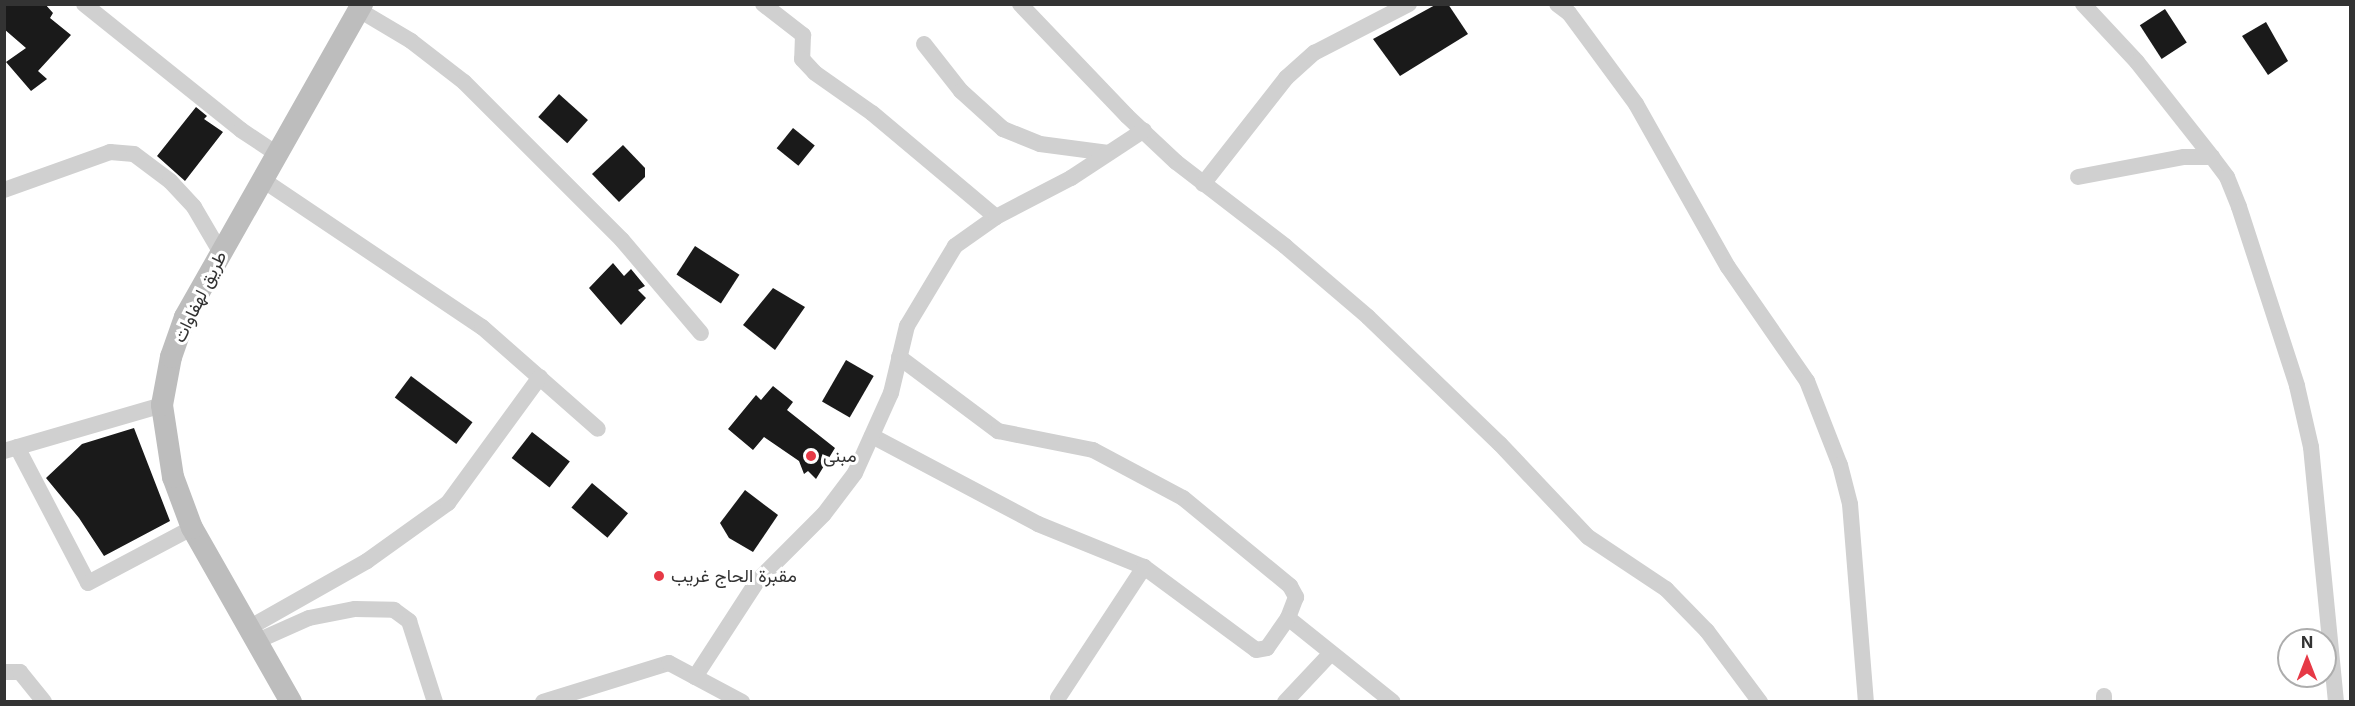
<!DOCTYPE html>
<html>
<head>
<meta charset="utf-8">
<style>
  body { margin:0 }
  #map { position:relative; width:2355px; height:706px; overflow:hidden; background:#fff; font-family:Inter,Vazirmatn,sans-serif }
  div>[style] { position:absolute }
  .building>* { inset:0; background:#1a1a1a; transform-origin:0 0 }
  .street>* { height:16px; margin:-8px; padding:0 8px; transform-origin:8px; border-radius:8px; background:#d0d0d0 }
  .secondary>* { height:22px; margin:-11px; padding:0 11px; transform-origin:11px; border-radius:11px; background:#bdbdbd }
  .dots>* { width:16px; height:16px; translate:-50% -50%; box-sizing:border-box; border:3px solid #fff; border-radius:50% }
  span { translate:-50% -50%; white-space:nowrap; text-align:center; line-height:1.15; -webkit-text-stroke:6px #fff; paint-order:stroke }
  .street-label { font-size:18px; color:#333 }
  .poi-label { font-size:18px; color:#333 }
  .left { translate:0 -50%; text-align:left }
  .frame { position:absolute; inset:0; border:6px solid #333; pointer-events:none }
  .north { position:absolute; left:2277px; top:628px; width:60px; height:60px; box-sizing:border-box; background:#fff; border:2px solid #adadad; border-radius:50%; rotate:0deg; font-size:16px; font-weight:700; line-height:24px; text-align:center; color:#333 }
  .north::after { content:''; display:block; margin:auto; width:21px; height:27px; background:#e63946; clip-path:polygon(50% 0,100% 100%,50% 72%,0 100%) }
</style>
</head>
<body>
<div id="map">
  <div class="building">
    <i style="clip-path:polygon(4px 4px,45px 4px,53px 13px,50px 18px,71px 35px,38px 71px,47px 79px,31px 91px,6px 62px,26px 48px,4px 29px)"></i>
    <i style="clip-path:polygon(1437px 4px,1448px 4px,1468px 34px,1400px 76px,1373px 39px)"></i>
    <i style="left:2165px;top:9px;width:40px;height:30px;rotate:57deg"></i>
    <i style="clip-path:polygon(2266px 22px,2288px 61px,2268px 75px,2242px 36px)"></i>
    <i style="left:559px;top:94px;width:39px;height:31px;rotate:42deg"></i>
    <i style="clip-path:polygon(196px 107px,207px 116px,204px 119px,223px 132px,185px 181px,157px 156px)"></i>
    <i style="left:793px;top:128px;width:28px;height:26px;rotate:39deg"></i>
    <i style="clip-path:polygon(623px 145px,645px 168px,645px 177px,619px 202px,592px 174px)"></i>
    <i style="left:695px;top:246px;width:53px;height:34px;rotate:33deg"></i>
    <i style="clip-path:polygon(613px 263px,624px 276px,631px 269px,645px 286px,638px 290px,646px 298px,621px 325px,589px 288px)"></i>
    <i style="clip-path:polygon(773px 288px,805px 307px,775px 350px,743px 325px)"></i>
    <i style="left:846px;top:360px;width:32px;height:48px;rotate:30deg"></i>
    <i style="left:411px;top:376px;width:77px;height:27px;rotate:37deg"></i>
    <i style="clip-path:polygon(773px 386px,793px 402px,787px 410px,835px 448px,816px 479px,808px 471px,804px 474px,799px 461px,764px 437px,753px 450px,728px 429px,756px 395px,761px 400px)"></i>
    <i style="clip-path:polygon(134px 428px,170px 521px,104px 556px,79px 518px,46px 478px,82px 444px)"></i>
    <i style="left:532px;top:432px;width:48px;height:33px;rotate:38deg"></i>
    <i style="left:592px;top:483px;width:47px;height:32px;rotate:40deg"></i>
    <i style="clip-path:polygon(745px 490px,778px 515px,753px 552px,729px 538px,720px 523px)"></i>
  </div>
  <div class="street">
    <i style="left:84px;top:4px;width:201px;rotate:38.7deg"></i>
    <i style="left:241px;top:130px;width:43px;rotate:33.7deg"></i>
    <i style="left:763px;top:4px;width:51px;rotate:37.8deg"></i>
    <i style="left:803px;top:35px;width:24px;rotate:92deg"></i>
    <i style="left:802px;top:59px;width:19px;rotate:47deg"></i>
    <i style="left:815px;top:73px;width:70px;rotate:35.1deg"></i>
    <i style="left:872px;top:113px;width:162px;rotate:40deg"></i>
    <i style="left:1020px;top:4px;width:155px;rotate:46.3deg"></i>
    <i style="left:1127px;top:116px;width:67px;rotate:43.2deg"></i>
    <i style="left:1176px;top:162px;width:138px;rotate:37.6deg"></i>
    <i style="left:1285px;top:246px;width:109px;rotate:40.5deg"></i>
    <i style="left:1368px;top:317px;width:183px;rotate:43.9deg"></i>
    <i style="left:1500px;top:444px;width:128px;rotate:46.6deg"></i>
    <i style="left:1588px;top:537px;width:94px;rotate:33.7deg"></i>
    <i style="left:1666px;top:589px;width:59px;rotate:45.7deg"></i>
    <i style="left:1707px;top:631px;width:89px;rotate:53.3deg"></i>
    <i style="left:1557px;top:4px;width:15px;rotate:37deg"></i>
    <i style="left:1569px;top:13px;width:113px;rotate:53.6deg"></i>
    <i style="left:1636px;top:104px;width:187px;rotate:60.6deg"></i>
    <i style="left:1728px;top:267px;width:139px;rotate:55.3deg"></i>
    <i style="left:1807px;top:381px;width:90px;rotate:68.6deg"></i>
    <i style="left:1840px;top:465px;width:40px;rotate:75.6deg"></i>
    <i style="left:1850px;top:504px;width:199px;rotate:85.4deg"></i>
    <i style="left:2083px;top:4px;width:79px;rotate:47deg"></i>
    <i style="left:2137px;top:62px;width:121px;rotate:51.7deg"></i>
    <i style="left:2212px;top:157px;width:25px;rotate:53deg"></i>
    <i style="left:2227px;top:177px;width:32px;rotate:68deg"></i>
    <i style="left:2239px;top:207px;width:188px;rotate:72deg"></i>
    <i style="left:2297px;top:386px;width:63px;rotate:77.1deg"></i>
    <i style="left:2311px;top:447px;width:256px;rotate:84.4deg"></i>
    <i style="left:359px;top:10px;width:61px;rotate:30.8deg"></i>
    <i style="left:411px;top:41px;width:67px;rotate:37.7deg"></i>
    <i style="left:464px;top:82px;width:223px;rotate:45deg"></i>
    <i style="left:622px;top:240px;width:122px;rotate:49.7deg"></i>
    <i style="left:924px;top:44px;width:60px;rotate:51.8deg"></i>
    <i style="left:961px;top:91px;width:57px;rotate:42.1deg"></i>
    <i style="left:1003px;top:129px;width:40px;rotate:22deg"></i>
    <i style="left:1040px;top:144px;width:69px;rotate:7.5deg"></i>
    <i style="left:2078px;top:177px;width:108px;rotate:-10.7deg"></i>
    <i style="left:2184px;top:157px;width:28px"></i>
    <i style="left:263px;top:180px;width:264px;rotate:33.9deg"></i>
    <i style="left:482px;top:327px;width:154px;rotate:41.3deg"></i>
    <i style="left:1203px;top:184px;width:135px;rotate:-51.9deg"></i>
    <i style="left:1286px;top:78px;width:38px;rotate:-42deg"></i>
    <i style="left:1314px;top:53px;width:107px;rotate:-27.3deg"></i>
    <i style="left:4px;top:190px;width:113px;rotate:-19.7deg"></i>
    <i style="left:110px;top:152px;width:24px;rotate:5deg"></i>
    <i style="left:134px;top:154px;width:45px;rotate:36.9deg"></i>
    <i style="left:170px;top:181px;width:35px;rotate:47deg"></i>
    <i style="left:194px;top:207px;width:53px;rotate:59.6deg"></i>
    <i style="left:899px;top:357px;width:124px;rotate:36.8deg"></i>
    <i style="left:998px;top:431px;width:97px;rotate:11.3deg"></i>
    <i style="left:1093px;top:450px;width:102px;rotate:28.1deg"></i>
    <i style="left:1183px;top:498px;width:139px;rotate:39.4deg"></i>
    <i style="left:1290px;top:586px;width:13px;rotate:61deg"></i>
    <i style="left:1296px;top:597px;width:22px;rotate:111deg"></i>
    <i style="left:1288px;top:618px;width:134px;rotate:38.7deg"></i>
    <i style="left:872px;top:436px;width:188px;rotate:27.9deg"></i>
    <i style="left:1038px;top:524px;width:114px;rotate:22.1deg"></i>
    <i style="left:1144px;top:567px;width:139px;rotate:36.5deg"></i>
    <i style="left:1256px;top:650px;width:11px;rotate:-10deg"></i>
    <i style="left:1267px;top:648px;width:37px;rotate:-55deg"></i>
    <i style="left:17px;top:447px;width:153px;rotate:62.4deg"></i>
    <i style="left:88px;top:583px;width:118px;rotate:-27.9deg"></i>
    <i style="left:4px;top:451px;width:165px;rotate:-16.2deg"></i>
    <i style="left:247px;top:629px;width:138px;rotate:-29.5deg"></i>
    <i style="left:367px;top:561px;width:100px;rotate:-35.6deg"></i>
    <i style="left:448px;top:503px;width:156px;rotate:-53.9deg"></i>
    <i style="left:255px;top:642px;width:59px;rotate:-24deg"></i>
    <i style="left:309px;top:618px;width:47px;rotate:-11.1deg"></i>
    <i style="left:355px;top:609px;width:39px;rotate:1deg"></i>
    <i style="left:394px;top:610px;width:19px;rotate:36deg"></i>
    <i style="left:409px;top:621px;width:85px;rotate:72.2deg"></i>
    <i style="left:4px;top:672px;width:16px"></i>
    <i style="left:20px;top:672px;width:38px;rotate:51deg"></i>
    <i style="left:695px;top:677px;width:116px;rotate:-57deg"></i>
    <i style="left:758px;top:580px;width:93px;rotate:-45deg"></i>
    <i style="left:824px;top:514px;width:51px;rotate:-52.9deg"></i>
    <i style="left:855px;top:473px;width:88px;rotate:-65.8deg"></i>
    <i style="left:891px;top:393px;width:69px;rotate:-76.6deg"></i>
    <i style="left:907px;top:326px;width:93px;rotate:-59deg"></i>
    <i style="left:955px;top:246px;width:50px;rotate:-35.3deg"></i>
    <i style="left:996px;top:217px;width:85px;rotate:-27.5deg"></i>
    <i style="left:1071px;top:178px;width:87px;rotate:-33.3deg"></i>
    <i style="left:2104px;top:696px;width:6px;rotate:90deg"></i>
    <i style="left:1058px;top:698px;width:157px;rotate:-56.7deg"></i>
    <i style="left:543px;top:702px;width:132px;rotate:-17.2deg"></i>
    <i style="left:669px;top:663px;width:83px;rotate:28.1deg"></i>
    <i style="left:1285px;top:702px;width:67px;rotate:-46.8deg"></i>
  </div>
  <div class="secondary">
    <i style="left:291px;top:702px;width:200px;rotate:-119.6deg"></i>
    <i style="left:192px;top:528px;width:54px;rotate:-110.4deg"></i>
    <i style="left:173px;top:477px;width:73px;rotate:-98.7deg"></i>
    <i style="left:162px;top:405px;width:49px;rotate:-79.4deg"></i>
    <i style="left:171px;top:357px;width:42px;rotate:-70.7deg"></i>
    <i style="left:185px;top:317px;width:360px;rotate:-60.5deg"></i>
  </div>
  <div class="dots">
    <i style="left:811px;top:456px;background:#e63946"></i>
    <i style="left:659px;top:576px;background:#e63946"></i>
  </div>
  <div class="street-label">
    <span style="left:200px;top:297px;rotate:-64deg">طريق لهفاوات</span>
  </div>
  <div class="poi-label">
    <span class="left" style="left:823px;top:456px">مبنى</span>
    <span class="left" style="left:671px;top:576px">مقبرة الحاج غريب</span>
  </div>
  <div class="frame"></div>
  <div class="north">N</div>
</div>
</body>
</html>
